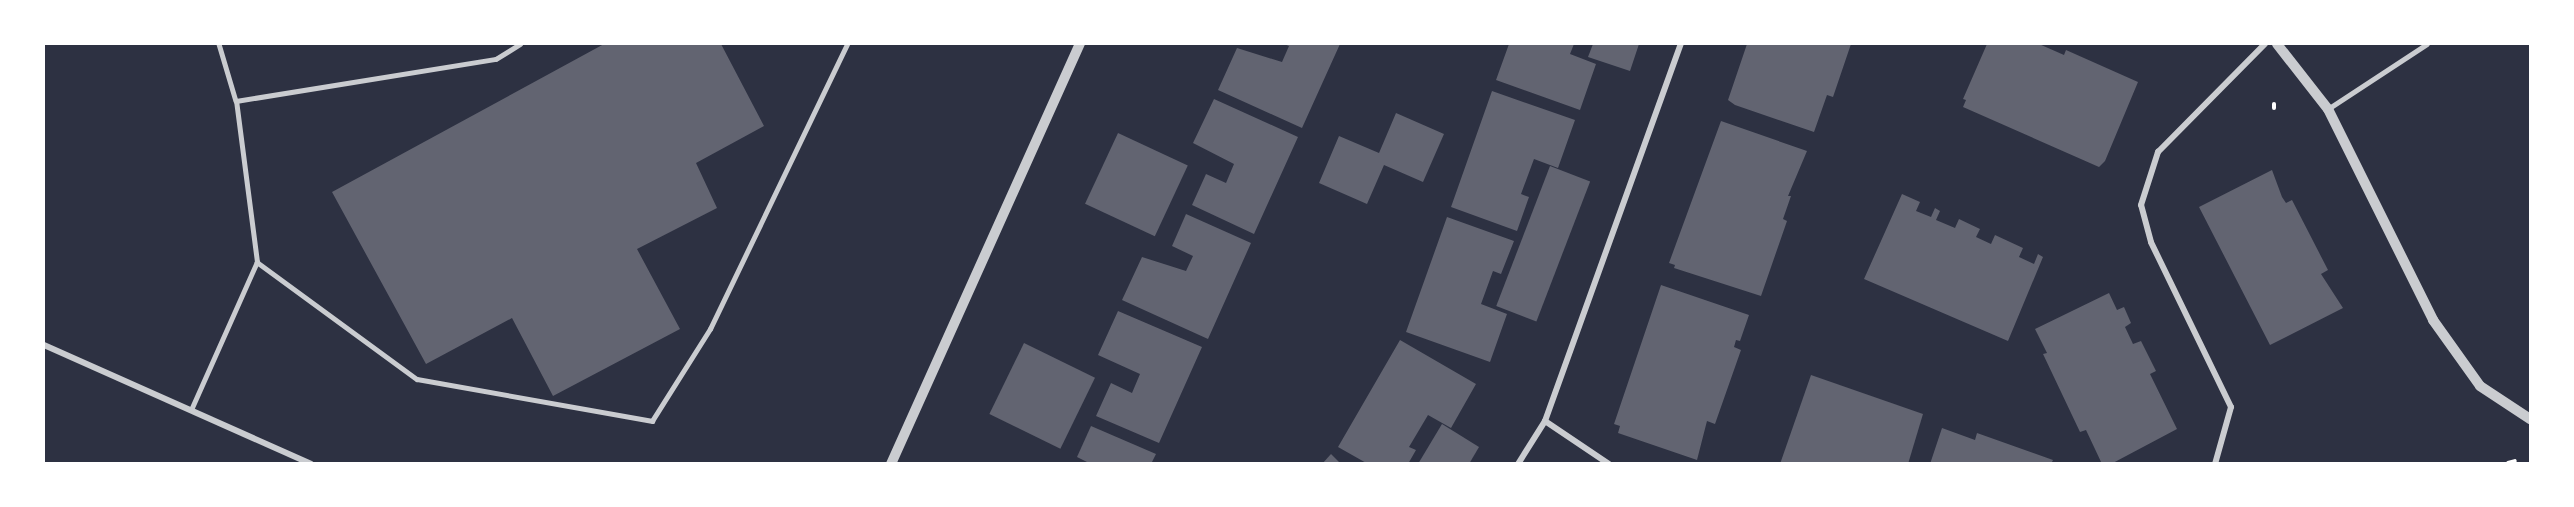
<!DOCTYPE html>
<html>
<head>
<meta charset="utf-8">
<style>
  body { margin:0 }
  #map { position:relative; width:2574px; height:507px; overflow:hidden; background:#2d3142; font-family:Poppins,sans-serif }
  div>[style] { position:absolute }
  .building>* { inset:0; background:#626471; transform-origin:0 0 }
  .path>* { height:4px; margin:-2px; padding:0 2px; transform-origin:2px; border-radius:2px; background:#fff }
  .service>* { height:4.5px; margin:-2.25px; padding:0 2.25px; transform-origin:2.25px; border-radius:2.25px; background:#caccd0 }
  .minor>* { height:6px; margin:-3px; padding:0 3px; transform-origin:3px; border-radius:3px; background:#caccd0 }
  .tertiary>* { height:10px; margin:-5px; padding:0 5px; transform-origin:5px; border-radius:5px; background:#caccd0 }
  span { translate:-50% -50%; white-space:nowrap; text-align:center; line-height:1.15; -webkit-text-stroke:5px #fff; paint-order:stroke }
  .frame { position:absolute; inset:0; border:45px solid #fff; pointer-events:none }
</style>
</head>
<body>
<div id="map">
  <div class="building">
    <i style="clip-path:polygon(604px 44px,721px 44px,764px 126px,696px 163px,717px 208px,637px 249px,680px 329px,553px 396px,512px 318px,426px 364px,332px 192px)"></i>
    <i style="clip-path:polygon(1284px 44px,1340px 44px,1302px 128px,1218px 90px,1237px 48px,1282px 62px,1289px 46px)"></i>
    <i style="clip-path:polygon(1509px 44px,1574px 44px,1570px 54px,1596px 64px,1580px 110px,1496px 80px)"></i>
    <i style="clip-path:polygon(1593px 44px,1639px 44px,1630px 71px,1588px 57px)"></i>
    <i style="clip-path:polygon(1747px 44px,1851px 44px,1833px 97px,1827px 95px,1814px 132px,1735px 105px,1728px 100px)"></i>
    <i style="clip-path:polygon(1987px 44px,2039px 44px,2064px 55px,2066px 50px,2138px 82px,2105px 161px,2099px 167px,1963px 107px,1966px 100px,1963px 99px)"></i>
    <i style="clip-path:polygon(1492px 91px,1575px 120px,1558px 168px,1534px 159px,1521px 194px,1529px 197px,1517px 231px,1451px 207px)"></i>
    <i style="clip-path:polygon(1214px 99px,1298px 137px,1254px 234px,1192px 205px,1206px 174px,1226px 183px,1234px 164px,1193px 143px)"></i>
    <i style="clip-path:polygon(1396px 113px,1444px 134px,1423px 182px,1384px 165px,1367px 204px,1319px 183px,1339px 136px,1379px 153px)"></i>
    <i style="clip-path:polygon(1721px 121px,1807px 151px,1788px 196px,1791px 196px,1783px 219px,1787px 221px,1761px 296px,1674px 268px,1675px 265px,1669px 263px)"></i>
    <i style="left:1118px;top:133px;width:77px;height:78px;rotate:25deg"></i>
    <i style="left:1550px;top:166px;width:43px;height:150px;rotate:21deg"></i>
    <i style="clip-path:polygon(2272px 170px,2282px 197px,2286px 203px,2292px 200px,2328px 270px,2321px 274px,2343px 308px,2270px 345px,2199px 207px)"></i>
    <i style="clip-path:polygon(1902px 194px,1920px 202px,1916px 211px,1931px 217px,1935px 208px,1940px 211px,1936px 220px,1955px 228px,1959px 219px,1980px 229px,1976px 237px,1991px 244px,1995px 235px,2023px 248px,2019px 257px,2034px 264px,2038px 254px,2043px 257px,2008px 341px,1864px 279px)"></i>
    <i style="clip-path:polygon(1186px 214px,1251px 243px,1208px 339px,1122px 300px,1142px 257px,1186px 271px,1193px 256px,1172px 246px)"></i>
    <i style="clip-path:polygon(1447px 217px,1514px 241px,1501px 274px,1493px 271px,1481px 304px,1507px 314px,1490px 362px,1406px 332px)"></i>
    <i style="clip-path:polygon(1661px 285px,1749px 315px,1740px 341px,1736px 340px,1734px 347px,1741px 350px,1715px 424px,1707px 421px,1697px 460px,1618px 433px,1620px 426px,1614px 424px)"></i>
    <i style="clip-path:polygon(2109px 293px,2117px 310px,2124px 307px,2131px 323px,2125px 327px,2133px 344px,2141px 341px,2156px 371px,2150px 374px,2177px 429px,2111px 464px,2102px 464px,2086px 430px,2080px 432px,2043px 354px,2047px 353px,2035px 329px)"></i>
    <i style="clip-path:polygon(1118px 311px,1202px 347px,1159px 443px,1096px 416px,1111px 383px,1132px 393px,1140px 374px,1098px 355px)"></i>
    <i style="clip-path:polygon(1400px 340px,1476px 384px,1451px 428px,1428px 415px,1409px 447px,1416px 450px,1408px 464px,1368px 464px,1338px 447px)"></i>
    <i style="left:1024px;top:343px;width:79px;height:79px;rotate:26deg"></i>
    <i style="clip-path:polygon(1811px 375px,1923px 414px,1908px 464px,1780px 464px)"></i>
    <i style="clip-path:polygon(1442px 424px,1479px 447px,1469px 464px,1418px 464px)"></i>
    <i style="clip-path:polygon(1091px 426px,1156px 454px,1151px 464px,1091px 464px,1077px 457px)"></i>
    <i style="clip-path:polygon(1942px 428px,1975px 440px,1977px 433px,2053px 460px,2051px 464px,1930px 464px)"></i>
    <i style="clip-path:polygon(1331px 454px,1341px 464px,1322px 464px)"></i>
  </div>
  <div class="path">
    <i style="left:2274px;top:108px;width:4px;rotate:-90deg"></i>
    <i style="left:2508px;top:463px;width:7px;rotate:-16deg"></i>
  </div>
  <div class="service">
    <i style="left:219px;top:44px;width:59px;rotate:73.4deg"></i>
    <i style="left:2328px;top:109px;width:118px;rotate:-33.3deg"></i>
    <i style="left:257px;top:262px;width:198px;rotate:36.2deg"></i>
    <i style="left:417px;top:379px;width:239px;rotate:10.1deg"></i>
    <i style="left:652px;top:421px;width:109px;rotate:-57.8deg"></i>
    <i style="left:710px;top:329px;width:316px;rotate:-64.3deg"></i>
    <i style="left:191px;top:410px;width:162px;rotate:-66deg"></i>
    <i style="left:257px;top:262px;width:162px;rotate:-97.4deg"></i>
    <i style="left:236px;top:101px;width:263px;rotate:-9.2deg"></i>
    <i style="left:496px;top:59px;width:28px;rotate:-32deg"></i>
  </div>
  <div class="minor">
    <i style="left:44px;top:345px;width:292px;rotate:24deg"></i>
    <i style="left:1545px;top:421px;width:77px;rotate:33.9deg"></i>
    <i style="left:1518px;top:464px;width:51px;rotate:-57.9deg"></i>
    <i style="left:1545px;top:421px;width:401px;rotate:-70.2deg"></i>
    <i style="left:2215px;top:464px;width:59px;rotate:-74.3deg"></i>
    <i style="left:2231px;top:407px;width:183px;rotate:-115.9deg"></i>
    <i style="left:2151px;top:242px;width:38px;rotate:-105deg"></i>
    <i style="left:2141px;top:205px;width:56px;rotate:-72.2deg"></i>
    <i style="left:2158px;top:152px;width:152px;rotate:-45.3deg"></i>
  </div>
  <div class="tertiary">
    <i style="left:2277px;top:44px;width:83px;rotate:51.9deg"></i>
    <i style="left:2328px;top:109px;width:236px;rotate:63.5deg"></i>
    <i style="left:2433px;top:320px;width:81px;rotate:54.5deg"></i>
    <i style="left:2480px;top:386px;width:60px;rotate:33.4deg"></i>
    <i style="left:891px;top:464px;width:461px;rotate:-65.8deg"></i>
  </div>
  <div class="frame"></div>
</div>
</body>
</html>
